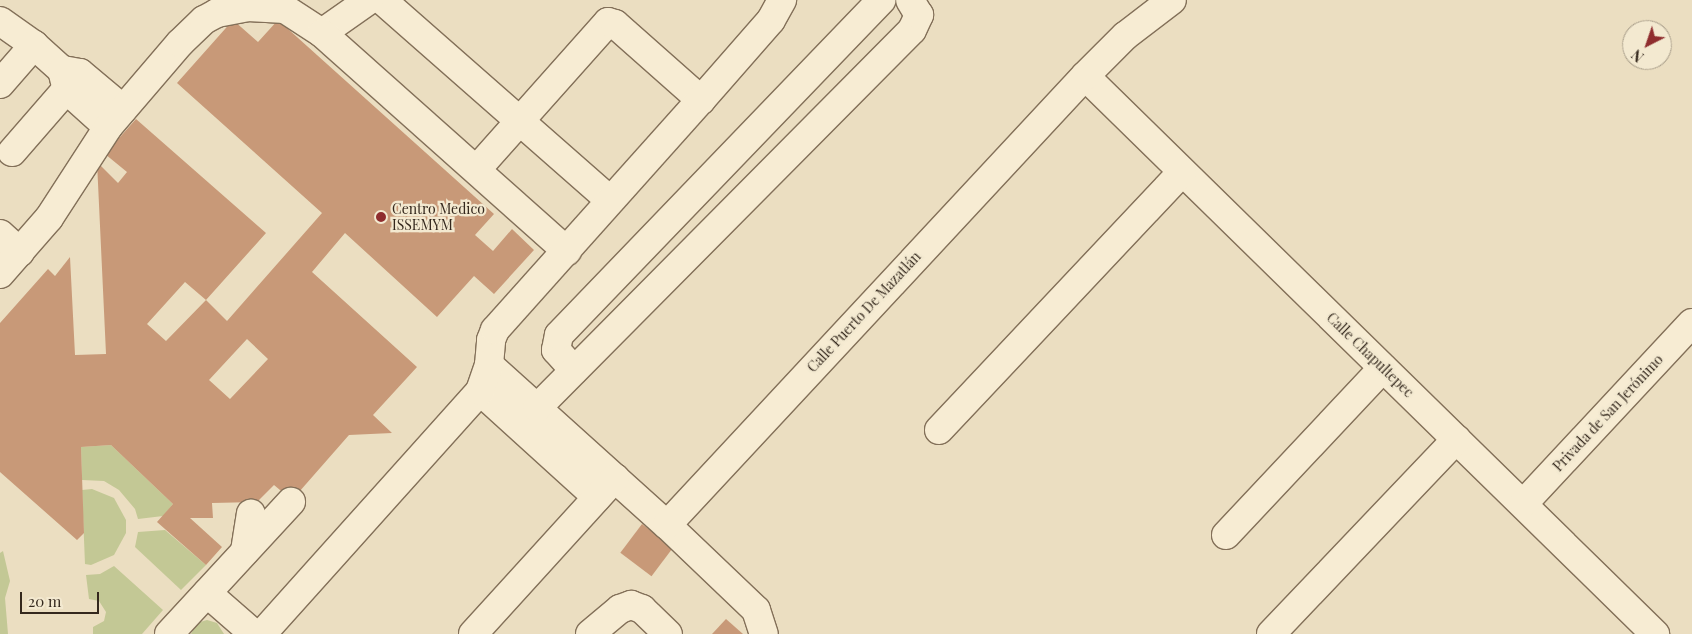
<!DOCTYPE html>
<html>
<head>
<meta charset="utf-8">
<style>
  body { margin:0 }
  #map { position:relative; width:1692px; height:634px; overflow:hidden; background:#ebdec1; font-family:"Playfair Display",serif }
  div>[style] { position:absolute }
  .green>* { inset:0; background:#c3c895 }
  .building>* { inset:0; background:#c89978; transform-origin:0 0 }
  .roads { filter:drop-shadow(1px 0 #837059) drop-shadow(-1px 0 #837059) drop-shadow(0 1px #837059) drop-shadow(0 -1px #837059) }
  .minor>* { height:28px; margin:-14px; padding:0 14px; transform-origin:14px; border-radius:14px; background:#f7ecd3 }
  .dots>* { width:14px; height:14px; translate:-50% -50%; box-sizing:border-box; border:2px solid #f3e9d0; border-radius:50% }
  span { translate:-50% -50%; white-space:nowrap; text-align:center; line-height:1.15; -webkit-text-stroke:4.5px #f3e9d0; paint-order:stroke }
  .poi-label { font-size:14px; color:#34281d }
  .left { translate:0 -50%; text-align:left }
  .street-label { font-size:14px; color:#34281d }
  .north { position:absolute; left:1622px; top:20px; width:50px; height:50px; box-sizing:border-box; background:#f3e9d0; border:1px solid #a79c88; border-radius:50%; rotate:221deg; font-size:14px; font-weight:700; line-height:20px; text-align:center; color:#34281d }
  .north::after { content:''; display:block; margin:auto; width:18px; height:22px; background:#8f2d2e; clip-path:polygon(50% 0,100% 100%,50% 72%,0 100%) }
  .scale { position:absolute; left:20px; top:592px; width:79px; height:22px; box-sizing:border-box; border:2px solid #34281d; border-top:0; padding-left:6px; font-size:15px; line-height:18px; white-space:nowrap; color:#34281d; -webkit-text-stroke:4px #f3e9d0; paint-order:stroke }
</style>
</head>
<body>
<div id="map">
  <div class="green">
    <i style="clip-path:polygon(111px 445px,173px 504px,163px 516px,138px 519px,135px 509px,119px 490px,104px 481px,82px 480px,81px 447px)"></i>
    <i style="clip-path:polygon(92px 489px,114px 498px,126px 520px,126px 533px,114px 555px,91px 565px,85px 564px,82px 490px)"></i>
    <i style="clip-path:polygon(165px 530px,206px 565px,181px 590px,135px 547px,138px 532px)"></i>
    <i style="clip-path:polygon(3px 551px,10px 581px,5px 598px,8px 634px,0 634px,0 553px)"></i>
    <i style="clip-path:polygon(114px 566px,163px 610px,142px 634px,93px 634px,93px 627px,104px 621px,106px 612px,99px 601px,89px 599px,86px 575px,100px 574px)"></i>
    <i style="clip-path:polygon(207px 620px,217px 623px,224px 634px,191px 634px,197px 623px)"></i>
  </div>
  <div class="building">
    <i style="clip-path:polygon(evenodd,233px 20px,258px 42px,278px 20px,494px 214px,475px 235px,493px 251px,512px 229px,534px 250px,494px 294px,474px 276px,437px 317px,345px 233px,312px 272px,417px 367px,373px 415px,392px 433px,349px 435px,292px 500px,274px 485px,257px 502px,212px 503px,213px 518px,190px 518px,222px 547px,206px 565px,157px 522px,173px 504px,111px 445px,81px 447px,84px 533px,77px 540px,0 472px,0 323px,48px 269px,55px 276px,70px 257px,75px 355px,106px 354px,97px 162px,118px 183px,127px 172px,105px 154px,136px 119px,266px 233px,206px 300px,185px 282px,147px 324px,166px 341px,206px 300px,227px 321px,322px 213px,177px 83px,233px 20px,247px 339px,268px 359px,230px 399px,209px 380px,247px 339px)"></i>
    <i style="left:642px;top:524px;width:39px;height:36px;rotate:37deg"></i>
    <i style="clip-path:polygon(726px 619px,743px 634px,712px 634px)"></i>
  </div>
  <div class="roads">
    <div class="minor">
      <i style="left:382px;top:0;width:303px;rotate:41.3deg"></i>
      <i style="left:0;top:21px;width:42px;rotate:35.2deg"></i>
      <i style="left:34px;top:45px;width:38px;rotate:42deg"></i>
      <i style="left:62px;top:70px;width:21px;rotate:76deg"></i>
      <i style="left:67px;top:90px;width:55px;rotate:42.1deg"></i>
      <i style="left:322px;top:33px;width:57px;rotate:-35.1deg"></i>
      <i style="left:63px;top:70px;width:17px;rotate:10deg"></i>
      <i style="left:80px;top:73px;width:56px;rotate:39.9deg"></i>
      <i style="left:1085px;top:76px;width:798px;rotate:44.39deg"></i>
      <i style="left:0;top:84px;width:52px;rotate:-48.9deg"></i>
      <i style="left:12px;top:152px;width:101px;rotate:-49deg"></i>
      <i style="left:477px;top:169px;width:197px;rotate:-48.3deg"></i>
      <i style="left:608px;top:22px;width:7px;rotate:16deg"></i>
      <i style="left:615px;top:24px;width:115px;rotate:41.5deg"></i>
      <i style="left:0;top:234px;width:27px;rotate:42deg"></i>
      <i style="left:0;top:274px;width:74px;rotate:-48.8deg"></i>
      <i style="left:49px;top:218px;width:108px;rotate:-57deg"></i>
      <i style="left:108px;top:127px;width:111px;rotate:-49.4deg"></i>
      <i style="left:180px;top:43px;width:33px;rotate:-44deg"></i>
      <i style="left:204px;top:20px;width:15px;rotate:-28deg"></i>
      <i style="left:217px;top:13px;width:32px;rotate:-11deg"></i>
      <i style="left:248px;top:7px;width:37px;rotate:3deg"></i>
      <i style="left:285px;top:9px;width:44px;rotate:33deg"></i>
      <i style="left:322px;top:33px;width:328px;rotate:41.7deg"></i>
      <i style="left:489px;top:365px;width:239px;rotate:42deg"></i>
      <i style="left:667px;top:525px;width:123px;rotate:43.7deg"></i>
      <i style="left:756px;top:610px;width:25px;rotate:72deg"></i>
      <i style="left:574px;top:370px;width:27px;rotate:-132deg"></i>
      <i style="left:556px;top:350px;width:15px;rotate:-79deg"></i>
      <i style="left:559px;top:335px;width:465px;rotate:-46.1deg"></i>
      <i style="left:480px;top:391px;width:158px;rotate:42.2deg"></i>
      <i style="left:537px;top:408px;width:532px;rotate:-45.23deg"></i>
      <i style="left:912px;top:30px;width:17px;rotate:-65deg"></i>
      <i style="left:919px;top:15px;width:17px;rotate:-121deg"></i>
      <i style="left:939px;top:430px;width:354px;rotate:-46.7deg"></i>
      <i style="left:1524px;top:503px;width:246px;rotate:-47deg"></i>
      <i style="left:667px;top:525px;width:613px;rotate:-47.05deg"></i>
      <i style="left:1085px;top:76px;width:57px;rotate:-45deg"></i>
      <i style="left:1125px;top:36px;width:59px;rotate:-37.5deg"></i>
      <i style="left:1226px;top:535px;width:229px;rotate:-46.8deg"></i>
      <i style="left:245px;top:551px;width:38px;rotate:-81deg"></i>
      <i style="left:207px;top:593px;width:62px;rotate:41.1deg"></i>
      <i style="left:169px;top:634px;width:180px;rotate:-47.3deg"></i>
      <i style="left:262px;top:634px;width:326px;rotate:-48.1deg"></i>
      <i style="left:480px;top:391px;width:28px;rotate:-71deg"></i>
      <i style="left:489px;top:365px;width:25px;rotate:-85deg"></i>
      <i style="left:491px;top:340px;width:11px;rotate:-68deg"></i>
      <i style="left:495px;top:330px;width:309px;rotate:-48.2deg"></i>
      <i style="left:701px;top:100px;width:106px;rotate:-48.8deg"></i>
      <i style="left:771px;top:20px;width:23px;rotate:-61deg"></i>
      <i style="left:473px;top:634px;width:211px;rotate:-47.7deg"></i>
      <i style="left:590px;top:634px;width:39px;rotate:-40deg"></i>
      <i style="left:620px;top:609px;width:12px;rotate:-20deg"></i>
      <i style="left:631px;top:605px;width:12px;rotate:20deg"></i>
      <i style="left:642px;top:609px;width:36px;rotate:44deg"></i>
      <i style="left:1271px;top:634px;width:269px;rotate:-46.4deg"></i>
    </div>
  </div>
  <div class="dots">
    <i style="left:381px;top:217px;background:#8f2d2e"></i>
  </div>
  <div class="poi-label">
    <span class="left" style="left:392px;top:217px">Centro Medico<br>ISSEMYM</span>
  </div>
  <div class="street-label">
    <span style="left:864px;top:312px;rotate:-47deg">Calle Puerto De Mazatlán</span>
    <span style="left:1370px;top:355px;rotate:44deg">Calle Chapultepec</span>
    <span style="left:1608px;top:413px;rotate:-47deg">Privada de San Jerónimo</span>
  </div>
  <div class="north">N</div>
  <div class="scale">20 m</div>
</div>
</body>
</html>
